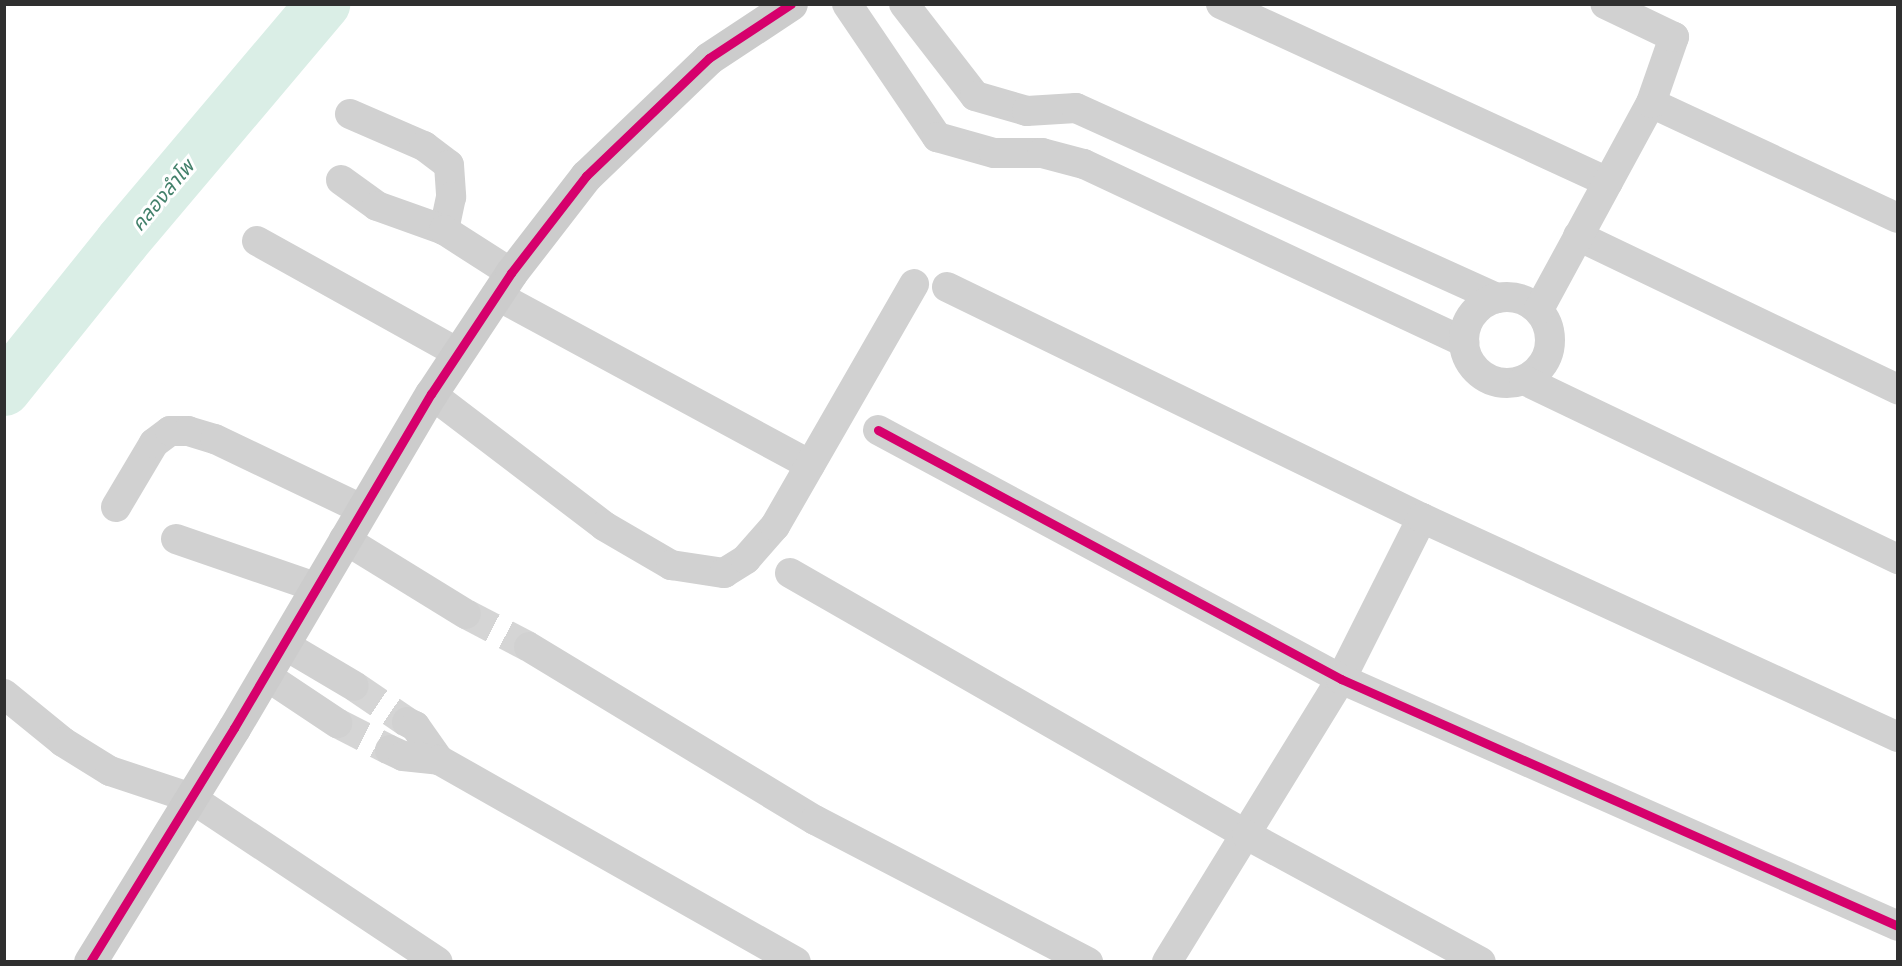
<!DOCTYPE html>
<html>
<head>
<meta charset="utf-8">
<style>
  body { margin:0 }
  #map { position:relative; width:1902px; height:966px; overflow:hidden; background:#fff; font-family:Manrope,"Noto Sans Thai",sans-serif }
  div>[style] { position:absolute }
  .river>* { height:54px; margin:-27px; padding:0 27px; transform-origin:27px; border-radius:27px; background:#daeee6 }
  .street-tunnel>* { height:30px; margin-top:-15px; transform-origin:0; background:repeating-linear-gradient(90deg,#d5d5d5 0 30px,transparent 0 45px) }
  .street>* { height:30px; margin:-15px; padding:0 15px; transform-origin:15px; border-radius:15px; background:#d1d1d1 }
  .street>.ring { margin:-15px; padding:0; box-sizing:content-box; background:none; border:30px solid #d1d1d1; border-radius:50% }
  .secondary>* { height:33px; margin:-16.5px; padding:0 16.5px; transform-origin:16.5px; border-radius:16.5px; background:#ccc }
  .cycleway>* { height:9px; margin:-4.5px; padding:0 4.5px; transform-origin:4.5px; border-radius:4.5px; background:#d6006c }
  span { translate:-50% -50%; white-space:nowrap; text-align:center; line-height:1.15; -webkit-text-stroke:6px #fff; paint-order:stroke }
  .water-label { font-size:20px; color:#43816b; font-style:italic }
  .frame { position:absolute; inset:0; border:6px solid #2f2f2f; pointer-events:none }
</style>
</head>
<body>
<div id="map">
  <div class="river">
    <i style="left:4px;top:389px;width:189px;rotate:-51.2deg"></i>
    <i style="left:122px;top:242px;width:312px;rotate:-49.8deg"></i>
  </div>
  <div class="street-tunnel">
    <i style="left:466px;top:614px;width:71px;rotate:27.6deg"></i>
    <i style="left:354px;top:686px;width:64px;rotate:34.2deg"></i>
    <i style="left:337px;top:723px;width:59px;rotate:27deg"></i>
  </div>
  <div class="street">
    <i style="left:847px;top:4px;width:161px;rotate:55.9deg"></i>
    <i style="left:937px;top:137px;width:59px;rotate:15.7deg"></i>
    <i style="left:994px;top:153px;width:48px"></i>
    <i style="left:1042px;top:153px;width:43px;rotate:14.7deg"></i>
    <i style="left:1084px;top:164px;width:420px;rotate:25.1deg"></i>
    <i style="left:904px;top:4px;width:116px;rotate:52.3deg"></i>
    <i style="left:975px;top:96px;width:54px;rotate:16.1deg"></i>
    <i style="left:1027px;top:111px;width:49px;rotate:-3.5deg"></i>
    <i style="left:1076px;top:108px;width:462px;rotate:24.3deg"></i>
    <i style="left:1221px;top:4px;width:426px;rotate:24.7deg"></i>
    <i style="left:1651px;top:103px;width:272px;rotate:25deg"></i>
    <i style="left:350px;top:114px;width:81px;rotate:23.4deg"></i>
    <i style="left:424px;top:146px;width:31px;rotate:37deg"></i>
    <i style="left:449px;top:165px;width:32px;rotate:86deg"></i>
    <i style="left:451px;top:197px;width:34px;rotate:102deg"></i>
    <i style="left:341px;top:180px;width:44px;rotate:35.8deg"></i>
    <i style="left:377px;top:206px;width:71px;rotate:19.7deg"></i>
    <i style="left:444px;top:230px;width:80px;rotate:32.7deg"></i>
    <i style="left:1578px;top:236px;width:355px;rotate:25.6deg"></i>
    <i style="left:257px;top:241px;width:230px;rotate:29.1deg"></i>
    <i style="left:947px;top:287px;width:528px;rotate:25.93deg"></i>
    <i style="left:1422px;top:518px;width:180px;rotate:116.7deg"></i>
    <i style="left:1341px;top:679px;width:332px;rotate:121.6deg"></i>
    <i style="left:496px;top:295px;width:357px;rotate:28.4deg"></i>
    <i class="ring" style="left:1464px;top:297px;width:56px;height:56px"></i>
    <i style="left:1539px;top:309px;width:234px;rotate:-61.5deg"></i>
    <i style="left:1651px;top:103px;width:70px;rotate:-70.8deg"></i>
    <i style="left:1674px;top:37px;width:76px;rotate:-154.4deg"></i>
    <i style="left:1524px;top:380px;width:415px;rotate:25.6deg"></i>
    <i style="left:431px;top:394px;width:218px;rotate:37.3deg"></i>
    <i style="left:604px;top:526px;width:78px;rotate:30.2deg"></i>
    <i style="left:671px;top:565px;width:54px;rotate:8.6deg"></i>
    <i style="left:724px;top:573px;width:26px;rotate:-32deg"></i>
    <i style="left:746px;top:559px;width:44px;rotate:-48.7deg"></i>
    <i style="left:775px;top:526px;width:279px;rotate:-60.1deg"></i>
    <i style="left:878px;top:430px;width:526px;rotate:28.27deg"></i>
    <i style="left:1341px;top:679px;width:609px;rotate:23.91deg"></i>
    <i style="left:116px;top:507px;width:74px;rotate:-59.3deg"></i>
    <i style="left:154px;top:443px;width:20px;rotate:-37deg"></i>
    <i style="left:170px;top:431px;width:18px"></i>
    <i style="left:188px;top:431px;width:28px;rotate:17deg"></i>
    <i style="left:215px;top:439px;width:163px;rotate:25.5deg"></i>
    <i style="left:1422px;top:518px;width:524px;rotate:24.71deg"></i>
    <i style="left:176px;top:539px;width:150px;rotate:19deg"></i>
    <i style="left:344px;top:539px;width:143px;rotate:31.6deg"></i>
    <i style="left:790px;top:573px;width:527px;rotate:29.83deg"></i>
    <i style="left:1247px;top:835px;width:266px;rotate:28.5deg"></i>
    <i style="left:283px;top:644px;width:82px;rotate:30.6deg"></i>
    <i style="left:529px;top:647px;width:334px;rotate:31.2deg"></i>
    <i style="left:815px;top:820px;width:308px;rotate:27.5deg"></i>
    <i style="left:265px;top:675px;width:87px;rotate:33.7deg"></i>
    <i style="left:4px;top:694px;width:76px;rotate:39.1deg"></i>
    <i style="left:63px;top:742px;width:55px;rotate:31.7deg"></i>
    <i style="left:110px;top:771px;width:85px;rotate:18.4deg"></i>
    <i style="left:191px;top:798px;width:296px;rotate:33.6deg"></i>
    <i style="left:407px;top:722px;width:9px;rotate:27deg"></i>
    <i style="left:415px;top:726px;width:42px;rotate:54.8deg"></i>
    <i style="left:390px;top:750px;width:14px;rotate:25deg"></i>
    <i style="left:403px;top:756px;width:36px;rotate:6deg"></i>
    <i style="left:439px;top:760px;width:410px;rotate:29.5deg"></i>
  </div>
  <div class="secondary">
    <i style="left:90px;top:962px;width:275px;rotate:-58.4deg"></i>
    <i style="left:234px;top:728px;width:388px;rotate:-59.5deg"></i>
    <i style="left:431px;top:394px;width:145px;rotate:-56.5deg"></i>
    <i style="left:511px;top:273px;width:123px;rotate:-52.3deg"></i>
    <i style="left:586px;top:176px;width:170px;rotate:-43.8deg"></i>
    <i style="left:709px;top:58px;width:98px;rotate:-33.4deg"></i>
  </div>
  <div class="cycleway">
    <i style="left:878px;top:430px;width:526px;rotate:28.27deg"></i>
    <i style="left:1341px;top:679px;width:609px;rotate:23.91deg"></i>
    <i style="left:90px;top:962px;width:275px;rotate:-58.4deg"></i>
    <i style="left:234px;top:728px;width:388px;rotate:-59.5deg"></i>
    <i style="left:431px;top:394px;width:145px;rotate:-56.5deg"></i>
    <i style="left:511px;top:273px;width:123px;rotate:-52.3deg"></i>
    <i style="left:586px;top:176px;width:170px;rotate:-43.8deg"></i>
    <i style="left:709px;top:58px;width:98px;rotate:-33.4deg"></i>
  </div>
  <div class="water-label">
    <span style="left:162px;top:195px;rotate:-50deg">คลองลำโพ</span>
  </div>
  <div class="frame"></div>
</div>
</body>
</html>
